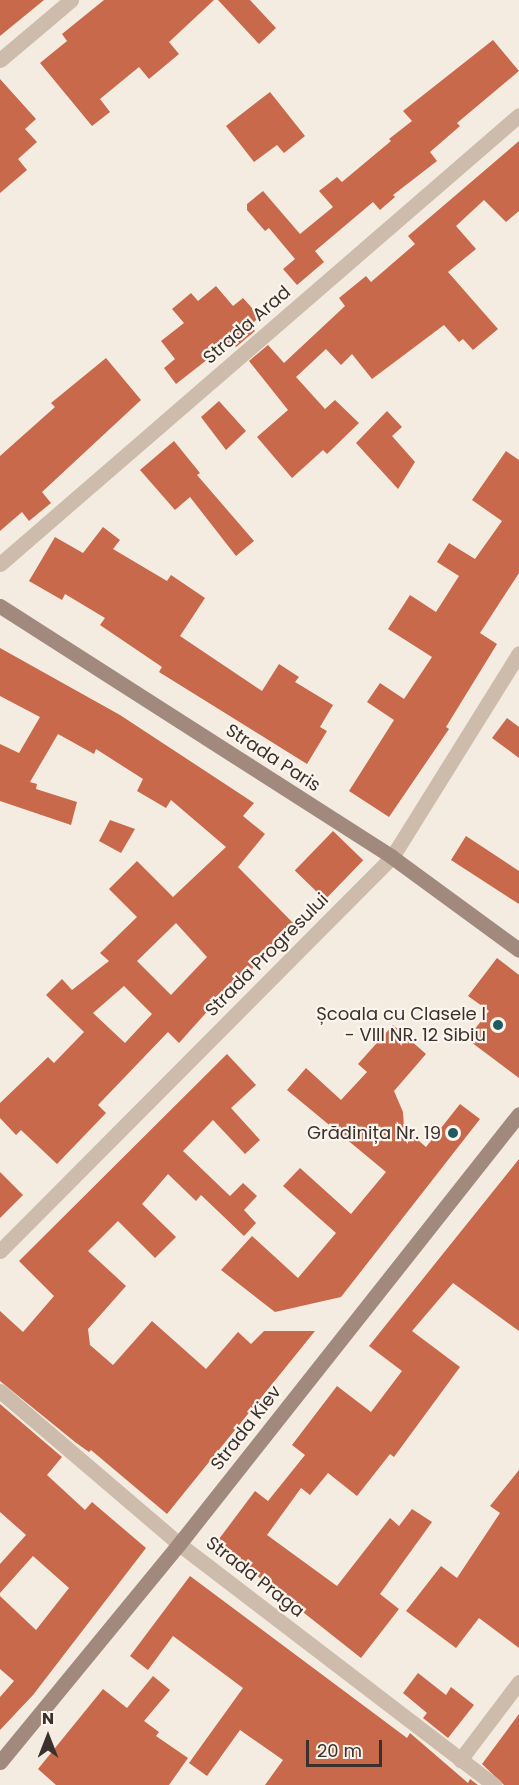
<!DOCTYPE html>
<html>
<head>
<meta charset="utf-8">
<style>
  body { margin:0 }
  #map { position:relative; width:519px; height:1785px; overflow:hidden; background:#f4ebe1; font-family:Poppins,sans-serif }
  div>[style] { position:absolute }
  .building>* { inset:0; background:#c8694b; transform-origin:0 0 }
  .street>* { height:15px; margin:-7.5px; padding:0 7.5px; transform-origin:7.5px; border-radius:7.5px; background:#cdbbac }
  .secondary>* { height:15px; margin:-7.5px; padding:0 7.5px; transform-origin:7.5px; border-radius:7.5px; background:#a18a7d }
  .dots>* { width:16px; height:16px; translate:-50% -50%; box-sizing:border-box; border:3px solid #fbf5ee; border-radius:50% }
  span { translate:-50% -50%; white-space:nowrap; text-align:center; line-height:1.15; -webkit-text-stroke:4.5px #fbf5ee; paint-order:stroke }
  .street-label { font-size:18px; color:#3b302b }
  .poi-label { font-size:18px; color:#3b302b }
  .right { translate:-100% -50%; text-align:right }
  .north { position:absolute; left:18px; top:1707px; width:60px; height:60px; -webkit-text-stroke:4px #fbf5ee; paint-order:stroke; rotate:0deg; font-size:16px; font-weight:700; line-height:24px; text-align:center; color:#3b302b }
  .north::after { content:''; display:block; margin:auto; width:21px; height:27px; background:#3b302b; clip-path:polygon(50% 0,100% 100%,50% 72%,0 100%) }
  .scale { position:absolute; left:306px; top:1740px; width:76px; height:27px; box-sizing:border-box; border:3px solid #3b302b; border-top:0; padding-left:8px; font-size:18px; line-height:21px; white-space:nowrap; color:#3b302b; -webkit-text-stroke:4px #fbf5ee; paint-order:stroke }
</style>
</head>
<body>
<div id="map">
  <div class="building">
    <i style="clip-path:polygon(0 0,44px 0,0 36px)"></i>
    <i style="clip-path:polygon(104px 0,214px 0,169px 42px,179px 54px,149px 79px,139px 67px,100px 99px,110px 112px,92px 126px,40px 63px,67px 41px,62px 34px)"></i>
    <i style="clip-path:polygon(218px 0,250px 0,276px 28px,259px 44px)"></i>
    <i style="clip-path:polygon(493px 40px,519px 71px,457px 123px,460px 126px,430px 152px,437px 161px,393px 195px,395px 197px,380px 210px,373px 202px,315px 251px,324px 262px,297px 285px,283px 269px,295px 259px,269px 228px,265px 231px,247px 210px,247px 204px,263px 191px,300px 234px,333px 207px,319px 191px,337px 177px,342px 182px,391px 141px,389px 139px,412px 121px,403px 111px)"></i>
    <i style="clip-path:polygon(0 79px,36px 119px,25px 129px,37px 142px,18px 159px,27px 170px,0 193px)"></i>
    <i style="clip-path:polygon(270px 92px,305px 136px,284px 153px,277px 145px,254px 162px,226px 126px)"></i>
    <i style="clip-path:polygon(519px 141px,519px 211px,506px 222px,484px 200px,456px 226px,476px 249px,448px 272px,498px 329px,473px 350px,463px 339px,459px 342px,444px 325px,372px 379px,352px 354px,341px 365px,326px 349px,296px 377px,325px 409px,335px 400px,359px 423px,327px 454px,323px 450px,292px 478px,257px 437px,288px 410px,249px 361px,268px 345px,284px 363px,345px 306px,339px 298px,366px 276px,371px 282px,415px 244px,408px 236px)"></i>
    <i style="clip-path:polygon(216px 286px,233px 306px,243px 298px,260px 317px,250px 325px,255px 331px,236px 347px,231px 341px,176px 384px,164px 368px,175px 359px,161px 341px,184px 323px,172px 309px,191px 293px,198px 301px)"></i>
    <i style="clip-path:polygon(106px 358px,141px 400px,42px 492px,51px 503px,29px 521px,22px 512px,0 531px,0 456px,55px 407px,51px 403px)"></i>
    <i style="clip-path:polygon(219px 401px,246px 431px,226px 450px,201px 417px)"></i>
    <i style="clip-path:polygon(387px 411px,402px 427px,392px 436px,415px 462px,398px 489px,356px 443px)"></i>
    <i style="clip-path:polygon(174px 441px,200px 473px,197px 475px,254px 541px,236px 556px,190px 497px,175px 510px,140px 470px)"></i>
    <i style="clip-path:polygon(506px 451px,519px 460px,519px 573px,480px 633px,497px 644px,446px 727px,449px 729px,389px 817px,349px 791px,394px 720px,367px 702px,380px 683px,404px 699px,432px 657px,388px 629px,410px 595px,436px 612px,459px 576px,437px 562px,449px 543px,475px 559px,502px 521px,472px 500px)"></i>
    <i style="clip-path:polygon(103px 527px,120px 540px,113px 549px,167px 581px,171px 575px,205px 598px,180px 636px,262px 691px,279px 664px,299px 677px,295px 682px,333px 705px,320px 727px,327px 731px,307px 764px,159px 672px,162px 667px,100px 625px,105px 618px,65px 594px,62px 600px,29px 581px,55px 537px,83px 553px)"></i>
    <i style="clip-path:polygon(evenodd,0 648px,120px 715px,254px 803px,243px 816px,265px 834px,238px 867px,296px 926px,252px 969px,248px 966px,179px 1043px,168px 1032px,98px 1105px,106px 1113px,57px 1164px,21px 1130px,16px 1135px,0 1118px,0 1103px,48px 1057px,54px 1063px,84px 1032px,46px 995px,62px 979px,72px 990px,109px 961px,100px 953px,137px 917px,109px 889px,137px 861px,173px 897px,226px 847px,171px 800px,166px 808px,137px 791px,143px 779px,96px 749px,94px 754px,58px 734px,30px 782px,37px 784px,36px 789px,77px 802px,71px 825px,0 801px,0 744px,19px 753px,40px 717px,0 696px,0 648px,176px 923px,207px 957px,171px 995px,137px 961px,176px 923px,0 648px,124px 986px,152px 1014px,125px 1043px,93px 1013px,124px 986px)"></i>
    <i style="clip-path:polygon(507px 718px,519px 727px,519px 758px,492px 738px)"></i>
    <i style="clip-path:polygon(110px 820px,135px 829px,121px 853px,99px 841px)"></i>
    <i style="left:333px;top:831px;width:42px;height:55px;rotate:44deg"></i>
    <i style="clip-path:polygon(466px 836px,519px 871px,519px 904px,451px 860px)"></i>
    <i style="clip-path:polygon(497px 958px,519px 975px,519px 1078px,467px 1039px,489px 1011px,468px 996px)"></i>
    <i style="clip-path:polygon(393px 1025px,426px 1054px,394px 1091px,403px 1112px,404px 1128px,426px 1147px,460px 1104px,480px 1119px,341px 1297px,275px 1312px,221px 1270px,252px 1236px,298px 1278px,336px 1233px,283px 1186px,300px 1168px,351px 1214px,386px 1172px,287px 1090px,306px 1068px,341px 1100px,367px 1072px,358px 1064px)"></i>
    <i style="clip-path:polygon(227px 1054px,256px 1085px,231px 1108px,260px 1140px,245px 1154px,213px 1120px,183px 1151px,230px 1196px,243px 1183px,257px 1196px,244px 1210px,256px 1223px,244px 1236px,201px 1195px,196px 1201px,168px 1174px,142px 1204px,176px 1237px,155px 1258px,118px 1221px,88px 1251px,126px 1286px,88px 1329px,90px 1345px,113px 1365px,152px 1321px,206px 1369px,238px 1332px,251px 1344px,264px 1331px,315px 1331px,167px 1514px,91px 1450px,89px 1452px,75px 1442px,0 1381px,0 1311px,23px 1332px,54px 1296px,19px 1261px)"></i>
    <i style="clip-path:polygon(519px 1159px,519px 1331px,453px 1283px,412px 1331px,460px 1367px,394px 1457px,390px 1454px,357px 1496px,328px 1473px,310px 1495px,301px 1488px,267px 1535px,337px 1586px,390px 1518px,399px 1526px,412px 1509px,432px 1522px,380px 1594px,399px 1609px,361px 1658px,216px 1543px,255px 1491px,268px 1501px,305px 1455px,292px 1445px,337px 1386px,371px 1412px,402px 1371px,369px 1346px)"></i>
    <i style="clip-path:polygon(0 1172px,23px 1195px,0 1218px)"></i>
    <i style="clip-path:polygon(0 1404px,62px 1457px,47px 1475px,85px 1510px,92px 1502px,146px 1548px,33px 1695px,0 1730px,0 1697px,14px 1681px,0 1669px,0 1596px,36px 1630px,69px 1588px,33px 1556px,0 1593px,0 1564px,26px 1535px,0 1512px)"></i>
    <i style="clip-path:polygon(519px 1470px,519px 1648px,479px 1618px,456px 1648px,406px 1611px,441px 1566px,457px 1578px,500px 1513px,490px 1506px)"></i>
    <i style="clip-path:polygon(190px 1576px,407px 1738px,410px 1733px,468px 1783px,470px 1779px,478px 1785px,265px 1785px,283px 1760px,240px 1730px,207px 1776px,189px 1763px,243px 1688px,173px 1636px,148px 1670px,130px 1656px)"></i>
    <i style="clip-path:polygon(418px 1673px,446px 1695px,451px 1687px,474px 1705px,448px 1738px,423px 1718px,427px 1713px,403px 1693px)"></i>
    <i style="clip-path:polygon(153px 1676px,170px 1690px,144px 1721px,159px 1732px,156px 1736px,188px 1758px,169px 1785px,56px 1785px,38px 1769px,103px 1689px,127px 1708px)"></i>
    <i style="clip-path:polygon(519px 1714px,519px 1785px,504px 1785px,482px 1764px)"></i>
  </div>
  <div class="street">
    <i style="left:0;top:60px;width:93px;rotate:-40.2deg"></i>
    <i style="left:0;top:564px;width:686px;rotate:-40.86deg"></i>
    <i style="left:0;top:1251px;width:556px;rotate:-45.15deg"></i>
    <i style="left:392px;top:857px;width:240px;rotate:-58.1deg"></i>
    <i style="left:0;top:1391px;width:235px;rotate:40.5deg"></i>
    <i style="left:179px;top:1544px;width:397px;rotate:37.4deg"></i>
    <i style="left:460px;top:1760px;width:98px;rotate:-52.9deg"></i>
  </div>
  <div class="secondary">
    <i style="left:0;top:606px;width:465px;rotate:32.6deg"></i>
    <i style="left:392px;top:857px;width:157px;rotate:36.2deg"></i>
    <i style="left:0;top:1762px;width:282px;rotate:-50.6deg"></i>
    <i style="left:179px;top:1544px;width:548px;rotate:-51.67deg"></i>
  </div>
  <div class="dots">
    <i style="left:498px;top:1025px;background:#1f5a5e"></i>
    <i style="left:453px;top:1133px;background:#1f5a5e"></i>
  </div>
  <div class="street-label">
    <span style="left:247px;top:325px;rotate:-41deg">Strada Arad</span>
    <span style="left:273px;top:758px;rotate:33deg">Strada Paris</span>
    <span style="left:267px;top:955px;rotate:-45deg">Strada Progresului</span>
    <span style="left:246px;top:1428px;rotate:-52deg">Strada Kiev</span>
    <span style="left:255px;top:1577px;rotate:38deg">Strada Praga</span>
  </div>
  <div class="poi-label">
    <span class="right" style="left:486px;top:1025px">Școala cu Clasele I<br>- VIII NR. 12 Sibiu</span>
    <span class="right" style="left:441px;top:1133px">Grădinița Nr. 19</span>
  </div>
  <div class="north">N</div>
  <div class="scale">20 m</div>
</div>
</body>
</html>
